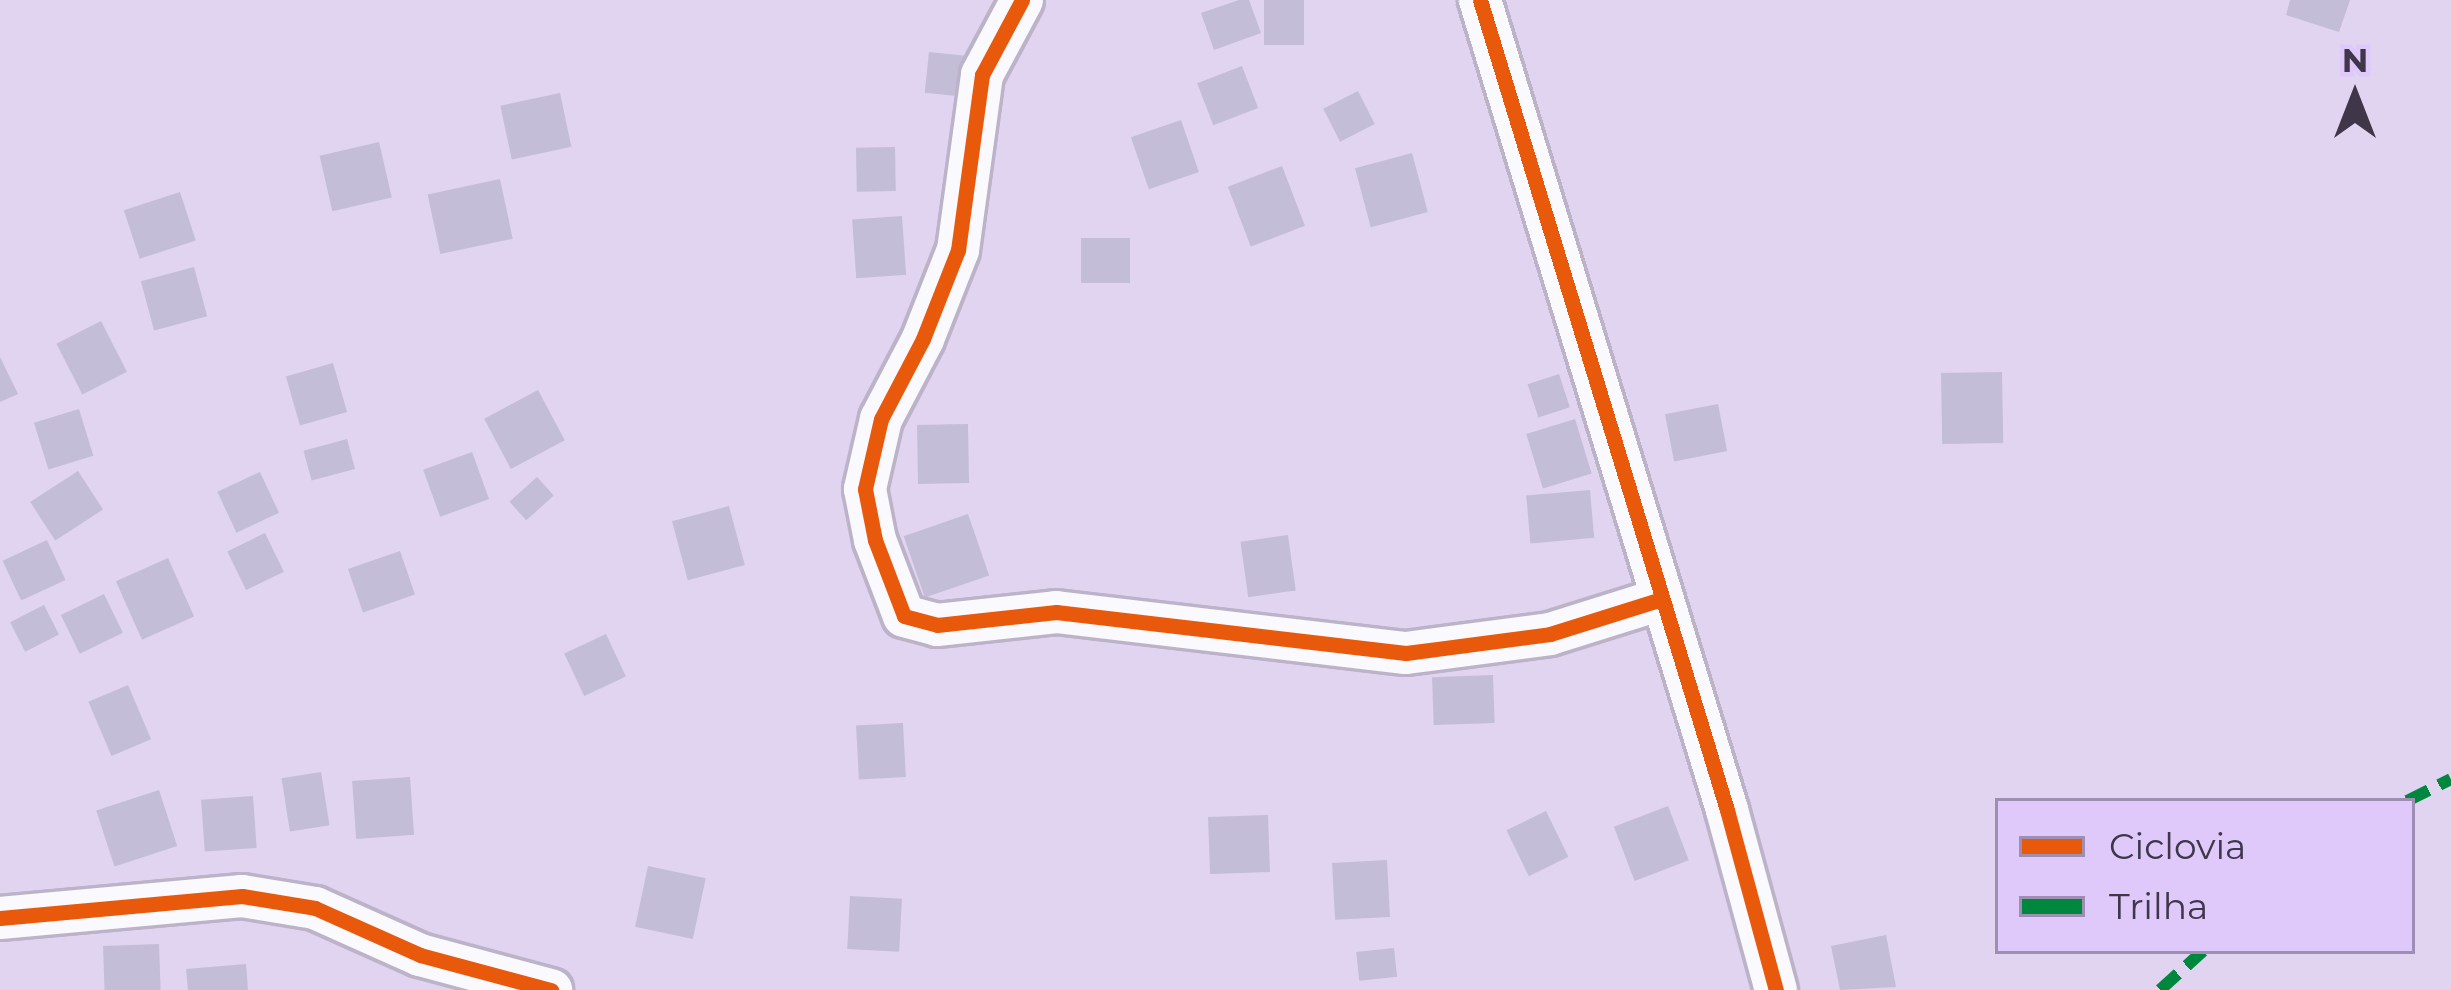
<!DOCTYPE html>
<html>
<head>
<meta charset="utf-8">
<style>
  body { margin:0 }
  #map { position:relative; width:2451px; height:990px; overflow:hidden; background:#e0d4f0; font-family:Montserrat,sans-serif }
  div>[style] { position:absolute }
  .building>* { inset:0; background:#c3bdd8; transform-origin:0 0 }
  .roads { filter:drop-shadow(3px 0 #bcb3c9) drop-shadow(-3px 0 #bcb3c9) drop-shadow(0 3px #bcb3c9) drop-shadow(0 -3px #bcb3c9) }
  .minor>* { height:42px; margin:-21px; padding:0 21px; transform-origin:21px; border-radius:21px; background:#faf9fd }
  .quiet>* { height:12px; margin-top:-6px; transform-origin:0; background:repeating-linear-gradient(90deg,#00873e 0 24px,transparent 0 36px) }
  .cycleway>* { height:15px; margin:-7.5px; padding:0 7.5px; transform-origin:7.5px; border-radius:7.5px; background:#e8590c }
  span { translate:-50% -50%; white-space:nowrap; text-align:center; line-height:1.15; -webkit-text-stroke:9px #dfc9fb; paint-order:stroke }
  .legend { position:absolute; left:1995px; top:798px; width:420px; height:156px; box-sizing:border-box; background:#dfc9fb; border:3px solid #9f8eb4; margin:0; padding:15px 21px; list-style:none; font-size:36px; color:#3f364a }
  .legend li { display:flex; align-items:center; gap:24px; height:60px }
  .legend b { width:60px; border:3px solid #9f8eb4 }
  .north { position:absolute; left:2295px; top:36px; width:120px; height:120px; -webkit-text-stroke:9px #dfc9fb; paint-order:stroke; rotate:0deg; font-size:33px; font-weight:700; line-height:48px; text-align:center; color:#3f364a }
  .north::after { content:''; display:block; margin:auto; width:42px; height:54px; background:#3f364a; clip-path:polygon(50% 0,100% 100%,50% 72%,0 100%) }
</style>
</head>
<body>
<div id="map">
  <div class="building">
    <i style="clip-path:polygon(1239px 0,1249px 0,1261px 33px,1214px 50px,1201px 13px)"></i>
    <i style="left:1264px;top:0;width:40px;height:45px"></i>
    <i style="clip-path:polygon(2290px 0,2350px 0,2339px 32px,2286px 15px)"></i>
    <i style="left:929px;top:52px;width:44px;height:41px;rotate:6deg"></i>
    <i style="left:1242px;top:66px;width:45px;height:48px;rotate:69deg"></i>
    <i style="left:1358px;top:91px;width:37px;height:39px;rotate:63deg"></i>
    <i style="left:560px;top:93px;width:55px;height:61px;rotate:78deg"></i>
    <i style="left:1181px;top:120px;width:55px;height:53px;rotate:71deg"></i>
    <i style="left:379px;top:142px;width:57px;height:61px;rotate:77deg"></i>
    <i style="left:895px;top:147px;width:44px;height:39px;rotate:89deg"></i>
    <i style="left:1412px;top:153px;width:61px;height:59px;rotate:75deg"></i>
    <i style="left:1282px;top:166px;width:64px;height:58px;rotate:69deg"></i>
    <i style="left:500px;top:179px;width:61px;height:74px;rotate:78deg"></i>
    <i style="left:180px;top:192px;width:51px;height:59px;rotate:72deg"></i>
    <i style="left:902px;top:216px;width:59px;height:50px;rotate:86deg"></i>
    <i style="left:1081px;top:238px;width:49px;height:45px"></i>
    <i style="left:194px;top:267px;width:51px;height:55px;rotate:75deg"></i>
    <i style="left:101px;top:321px;width:57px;height:50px;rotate:63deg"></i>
    <i style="clip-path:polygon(0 357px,18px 394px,0 402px)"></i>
    <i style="left:333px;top:363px;width:51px;height:49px;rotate:74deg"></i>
    <i style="left:2002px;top:372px;width:71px;height:61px;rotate:89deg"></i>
    <i style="left:1559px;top:374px;width:35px;height:33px;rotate:72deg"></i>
    <i style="left:538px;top:390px;width:57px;height:61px;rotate:62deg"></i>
    <i style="left:1718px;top:404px;width:48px;height:54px;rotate:79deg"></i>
    <i style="left:79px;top:409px;width:49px;height:47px;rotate:73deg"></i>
    <i style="left:1575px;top:419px;width:57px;height:51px;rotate:73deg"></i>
    <i style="left:968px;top:424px;width:59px;height:51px;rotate:89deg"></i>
    <i style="left:347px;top:439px;width:31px;height:45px;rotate:75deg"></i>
    <i style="left:472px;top:452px;width:50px;height:52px;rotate:70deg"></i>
    <i style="left:78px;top:471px;width:46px;height:57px;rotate:57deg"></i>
    <i style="left:260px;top:472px;width:45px;height:47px;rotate:65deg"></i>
    <i style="left:537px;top:477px;width:25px;height:37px;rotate:48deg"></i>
    <i style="left:1590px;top:490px;width:48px;height:64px;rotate:85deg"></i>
    <i style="left:729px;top:506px;width:61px;height:59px;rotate:75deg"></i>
    <i style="left:968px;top:514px;width:65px;height:68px;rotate:71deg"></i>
    <i style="left:265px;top:533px;width:43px;height:42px;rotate:64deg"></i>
    <i style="left:1288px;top:535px;width:56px;height:48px;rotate:82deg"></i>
    <i style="left:47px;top:540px;width:44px;height:49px;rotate:65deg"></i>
    <i style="left:400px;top:551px;width:46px;height:55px;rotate:71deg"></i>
    <i style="left:168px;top:558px;width:64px;height:57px;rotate:66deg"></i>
    <i style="left:104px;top:594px;width:43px;height:48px;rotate:64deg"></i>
    <i style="left:44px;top:605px;width:33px;height:38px;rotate:63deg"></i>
    <i style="left:606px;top:634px;width:47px;height:46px;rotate:65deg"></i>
    <i style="left:1493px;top:675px;width:48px;height:61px;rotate:88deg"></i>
    <i style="left:128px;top:685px;width:59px;height:43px;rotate:67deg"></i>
    <i style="left:903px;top:723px;width:54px;height:47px;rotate:87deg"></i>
    <i style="left:321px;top:772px;width:54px;height:40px;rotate:81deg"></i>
    <i style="left:410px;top:777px;width:58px;height:58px;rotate:86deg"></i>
    <i style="left:159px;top:790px;width:59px;height:66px;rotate:72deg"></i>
    <i style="left:253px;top:796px;width:52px;height:52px;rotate:86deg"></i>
    <i style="left:1668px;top:806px;width:58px;height:58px;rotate:69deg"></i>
    <i style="left:1546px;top:811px;width:51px;height:44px;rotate:64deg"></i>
    <i style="left:1268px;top:815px;width:57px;height:60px;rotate:88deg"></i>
    <i style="left:1387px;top:860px;width:57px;height:55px;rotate:87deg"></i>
    <i style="left:648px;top:866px;width:59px;height:62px;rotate:12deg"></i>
    <i style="left:850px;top:896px;width:52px;height:53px;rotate:3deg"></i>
    <i style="clip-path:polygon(1886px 935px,1896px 987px,1840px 990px,1831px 946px)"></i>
    <i style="left:159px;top:944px;width:46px;height:56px;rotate:88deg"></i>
    <i style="left:1394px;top:948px;width:29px;height:38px;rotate:84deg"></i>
    <i style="clip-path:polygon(246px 964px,248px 990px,188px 990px,186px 969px)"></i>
  </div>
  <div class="roads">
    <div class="minor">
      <i style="left:1022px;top:0;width:85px;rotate:118.1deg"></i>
      <i style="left:982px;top:75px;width:177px;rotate:97.8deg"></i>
      <i style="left:958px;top:250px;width:96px;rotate:111.5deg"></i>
      <i style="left:923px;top:339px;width:90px;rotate:117.7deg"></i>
      <i style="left:881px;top:419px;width:72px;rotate:102.9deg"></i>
      <i style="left:865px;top:489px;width:52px;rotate:78.9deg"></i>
      <i style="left:875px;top:540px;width:81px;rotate:69.1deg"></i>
      <i style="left:904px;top:616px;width:34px;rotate:15deg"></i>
      <i style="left:937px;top:625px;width:120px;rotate:-6.2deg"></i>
      <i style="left:1056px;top:612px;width:352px;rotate:6.7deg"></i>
      <i style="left:1406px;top:653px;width:145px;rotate:-7.5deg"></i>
      <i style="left:1550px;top:634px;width:117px;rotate:-17.4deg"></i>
      <i style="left:1480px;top:0;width:847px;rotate:73.04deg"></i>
      <i style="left:1727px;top:810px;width:187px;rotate:74.8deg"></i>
      <i style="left:0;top:918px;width:243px;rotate:-5.2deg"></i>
      <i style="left:242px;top:896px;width:74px;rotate:9.3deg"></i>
      <i style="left:315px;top:908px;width:115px;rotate:24.1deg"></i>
      <i style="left:420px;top:955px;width:136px;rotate:15deg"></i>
    </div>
  </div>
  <div class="quiet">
    <i style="left:2407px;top:801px;width:49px;rotate:-26.6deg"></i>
    <i style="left:2160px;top:990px;width:58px;rotate:-42.2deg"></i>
  </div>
  <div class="cycleway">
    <i style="left:1022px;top:0;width:85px;rotate:118.1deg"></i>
    <i style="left:982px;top:75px;width:177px;rotate:97.8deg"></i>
    <i style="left:958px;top:250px;width:96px;rotate:111.5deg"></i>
    <i style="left:923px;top:339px;width:90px;rotate:117.7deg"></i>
    <i style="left:881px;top:419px;width:72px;rotate:102.9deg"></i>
    <i style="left:865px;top:489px;width:52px;rotate:78.9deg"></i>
    <i style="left:875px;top:540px;width:81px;rotate:69.1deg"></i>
    <i style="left:904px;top:616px;width:34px;rotate:15deg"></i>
    <i style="left:937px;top:625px;width:120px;rotate:-6.2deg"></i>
    <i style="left:1056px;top:612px;width:352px;rotate:6.7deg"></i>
    <i style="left:1406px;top:653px;width:145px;rotate:-7.5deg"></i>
    <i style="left:1550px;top:634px;width:117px;rotate:-17.4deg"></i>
    <i style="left:1480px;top:0;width:847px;rotate:73.04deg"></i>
    <i style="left:1727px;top:810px;width:187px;rotate:74.8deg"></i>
    <i style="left:0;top:918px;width:243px;rotate:-5.2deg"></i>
    <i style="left:242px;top:896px;width:74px;rotate:9.3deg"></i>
    <i style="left:315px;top:908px;width:115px;rotate:24.1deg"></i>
    <i style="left:420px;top:955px;width:136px;rotate:15deg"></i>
  </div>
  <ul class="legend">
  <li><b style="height:15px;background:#e8590c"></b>Ciclovia</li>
  <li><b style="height:15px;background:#00873e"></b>Trilha</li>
  </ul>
  <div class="north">N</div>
</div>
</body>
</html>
